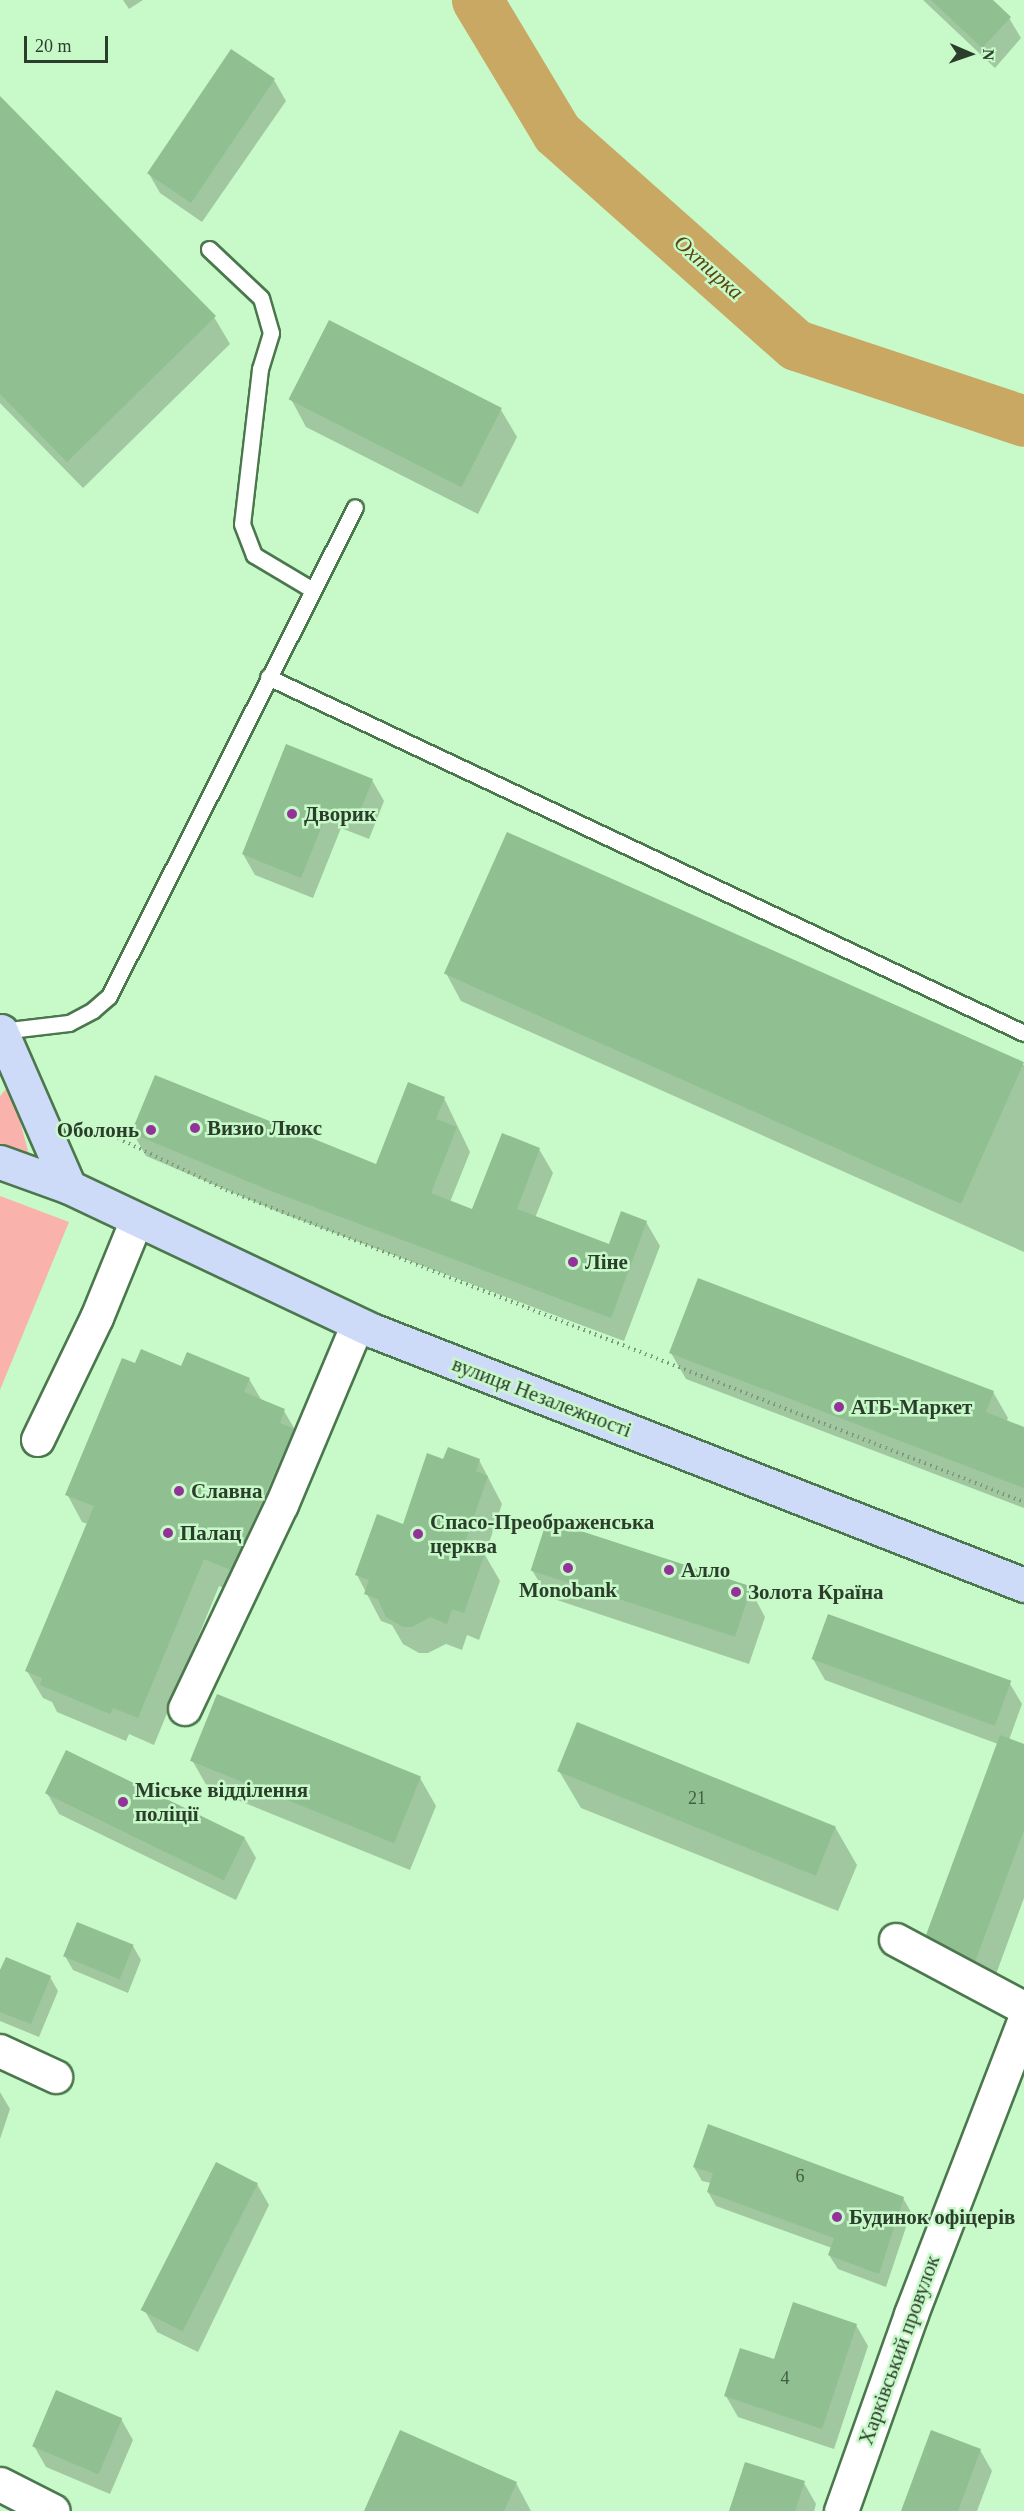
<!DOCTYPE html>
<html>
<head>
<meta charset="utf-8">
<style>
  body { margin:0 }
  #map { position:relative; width:1024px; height:2511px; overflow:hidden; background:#c8f9c9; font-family:Georgia,serif }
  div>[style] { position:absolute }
  .green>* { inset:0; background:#f9b3ac }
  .shadow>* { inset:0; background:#0003 }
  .river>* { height:51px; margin:-25.5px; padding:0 25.5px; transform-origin:25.5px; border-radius:25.5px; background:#c8a862 }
  .building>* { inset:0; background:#90bf91; transform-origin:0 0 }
  .path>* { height:4px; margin-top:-2px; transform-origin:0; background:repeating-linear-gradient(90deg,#799b7a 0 1.5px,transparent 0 6px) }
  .roads { filter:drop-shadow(2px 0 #4b774d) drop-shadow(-2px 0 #4b774d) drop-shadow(0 2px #4b774d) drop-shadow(0 -2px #4b774d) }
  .service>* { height:15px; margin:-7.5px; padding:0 7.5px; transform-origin:7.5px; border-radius:7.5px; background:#fff }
  .minor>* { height:32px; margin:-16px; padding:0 16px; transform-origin:16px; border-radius:16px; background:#fff }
  .tertiary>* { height:33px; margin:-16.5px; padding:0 16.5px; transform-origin:16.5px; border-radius:16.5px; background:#fff }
  .primary>* { height:33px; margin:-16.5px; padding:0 16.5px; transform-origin:16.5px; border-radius:16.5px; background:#cedbf8 }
  .dots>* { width:16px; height:16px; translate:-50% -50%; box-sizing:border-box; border:3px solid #c8f9c9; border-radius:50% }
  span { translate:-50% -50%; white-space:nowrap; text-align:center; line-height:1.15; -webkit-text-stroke:5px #c8f9c9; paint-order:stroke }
  .number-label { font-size:18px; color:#445e44 }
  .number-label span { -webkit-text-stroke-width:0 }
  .poi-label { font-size:21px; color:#2b3e2b; font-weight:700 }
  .left { translate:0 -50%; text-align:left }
  .right { translate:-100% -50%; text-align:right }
  .street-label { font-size:21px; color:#2b3e2b }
  .water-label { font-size:22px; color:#5c460e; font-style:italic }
  .north { position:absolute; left:940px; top:24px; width:60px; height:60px; -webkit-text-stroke:4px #c8f9c9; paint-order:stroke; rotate:92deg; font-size:16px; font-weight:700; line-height:24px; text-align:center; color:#2b3e2b }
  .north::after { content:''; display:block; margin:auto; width:21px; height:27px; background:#2b3e2b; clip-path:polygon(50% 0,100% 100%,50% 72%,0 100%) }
  .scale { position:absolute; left:24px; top:36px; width:84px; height:27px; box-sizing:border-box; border:3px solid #2b3e2b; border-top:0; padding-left:8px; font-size:18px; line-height:21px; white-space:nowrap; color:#2b3e2b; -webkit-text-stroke:4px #c8f9c9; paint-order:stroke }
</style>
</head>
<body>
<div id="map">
  <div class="green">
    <i style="clip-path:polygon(10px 1084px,31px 1162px,0 1149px,0 1096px)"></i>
    <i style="clip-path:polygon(0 1196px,69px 1222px,0 1390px)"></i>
  </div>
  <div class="shadow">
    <i style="clip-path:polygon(123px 0,143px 0,129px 9px)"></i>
    <i style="clip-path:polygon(923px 0,991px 0,1009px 18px,1021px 38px,995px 68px)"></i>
    <i style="clip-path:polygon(274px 80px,286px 101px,202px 222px,160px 193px,148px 172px)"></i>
    <i style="clip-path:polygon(0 99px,214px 317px,230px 344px,83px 488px,0 403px)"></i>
    <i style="clip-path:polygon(291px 399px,501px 410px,517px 437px,478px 514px,306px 427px)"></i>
    <i style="clip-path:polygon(372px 780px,384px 801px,369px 839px,341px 828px,313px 898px,255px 875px,243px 854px)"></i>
    <i style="clip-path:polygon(446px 973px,1024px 1065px,1024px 1252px,461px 1001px)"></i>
    <i style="clip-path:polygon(444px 1098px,470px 1152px,450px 1202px,473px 1211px,539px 1149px,553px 1173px,535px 1218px,610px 1246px,646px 1222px,660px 1246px,624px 1341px,281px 1213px,146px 1156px,133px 1133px,377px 1166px)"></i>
    <i style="clip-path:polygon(671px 1353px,993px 1392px,1008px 1418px,1006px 1422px,1024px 1429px,1024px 1508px,686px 1379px)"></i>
    <i style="clip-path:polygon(135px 1365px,182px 1368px,249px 1379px,262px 1401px,284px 1411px,300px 1438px,247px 1597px,219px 1586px,154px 1745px,129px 1734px,126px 1741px,57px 1712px,52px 1702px,43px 1698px,27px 1671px,88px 1524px,82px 1522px,67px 1494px)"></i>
    <i style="clip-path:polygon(479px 1460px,502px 1504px,485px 1555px,500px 1581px,479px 1640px,467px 1635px,462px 1650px,446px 1644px,428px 1653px,419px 1653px,403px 1644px,392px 1625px,381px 1621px,357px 1575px,404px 1526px,444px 1461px)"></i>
    <i style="clip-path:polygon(532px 1570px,750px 1589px,765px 1617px,749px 1664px,548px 1597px)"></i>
    <i style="clip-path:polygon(813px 1659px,1010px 1684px,1022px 1704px,1009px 1740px,1024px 1746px,1024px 1898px,991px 1988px,943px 1962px,927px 1935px,998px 1744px,825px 1680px)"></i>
    <i style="clip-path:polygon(192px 1760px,420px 1778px,436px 1806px,410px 1870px,208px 1788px)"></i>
    <i style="clip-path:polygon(559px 1771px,835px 1827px,857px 1865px,838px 1911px,581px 1808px)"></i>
    <i style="clip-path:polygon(47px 1793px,244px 1837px,256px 1858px,236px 1900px,59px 1814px)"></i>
    <i style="clip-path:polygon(133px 1946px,141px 1960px,128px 1993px,73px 1970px,65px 1956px)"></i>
    <i style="clip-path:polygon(0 1974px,50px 1977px,58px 1991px,39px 2037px,0 2021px)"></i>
    <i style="clip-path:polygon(0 2092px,10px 2109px,0 2139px)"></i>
    <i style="clip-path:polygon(694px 2167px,903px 2198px,911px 2212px,886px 2287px,838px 2269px,829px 2255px,832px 2248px,716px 2206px,708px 2192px,711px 2183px,702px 2181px)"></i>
    <i style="clip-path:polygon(257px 2184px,269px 2205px,198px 2352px,157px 2332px,145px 2311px)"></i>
    <i style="clip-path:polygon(856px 2325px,868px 2346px,834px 2449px,738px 2417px,726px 2396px,775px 2361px)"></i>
    <i style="clip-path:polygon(121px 2419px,133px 2440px,110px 2494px,46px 2467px,34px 2446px)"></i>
    <i style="clip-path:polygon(980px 2450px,992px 2471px,977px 2511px,903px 2511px)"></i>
    <i style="clip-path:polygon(516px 2483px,531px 2511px,366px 2511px)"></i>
    <i style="clip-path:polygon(804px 2483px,816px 2504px,814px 2511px,731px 2511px)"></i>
  </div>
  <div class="river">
    <i style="left:477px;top:0;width:155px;rotate:59deg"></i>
    <i style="left:557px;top:133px;width:319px;rotate:41.6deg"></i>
    <i style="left:796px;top:345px;width:240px;rotate:18.4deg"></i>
  </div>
  <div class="building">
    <i style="clip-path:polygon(931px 0,993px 0,1011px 17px,982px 48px)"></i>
    <i style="left:231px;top:49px;width:53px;height:150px;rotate:34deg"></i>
    <i style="clip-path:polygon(0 96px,216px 316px,67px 462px,0 394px)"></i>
    <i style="left:329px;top:320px;width:194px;height:89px;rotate:27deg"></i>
    <i style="clip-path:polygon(286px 744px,373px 779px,357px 819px,329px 808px,301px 878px,242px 854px)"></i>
    <i style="left:507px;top:832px;width:566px;height:155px;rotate:24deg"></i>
    <i style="clip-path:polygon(155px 1075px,376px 1164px,408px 1082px,445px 1097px,436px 1119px,457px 1127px,431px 1193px,472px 1209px,502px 1133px,540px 1148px,517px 1209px,609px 1244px,621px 1211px,647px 1221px,611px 1318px,266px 1189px,131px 1133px)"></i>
    <i style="clip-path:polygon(698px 1278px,994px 1391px,986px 1412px,1024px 1427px,1024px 1488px,669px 1353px)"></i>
    <i style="clip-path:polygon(141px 1349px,181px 1366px,187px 1352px,250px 1378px,244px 1392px,285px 1409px,280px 1423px,294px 1429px,231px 1570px,204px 1559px,138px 1718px,113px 1708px,110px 1714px,40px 1685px,42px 1678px,25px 1671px,94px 1506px,65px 1495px,122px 1358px,135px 1363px)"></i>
    <i style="clip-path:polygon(448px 1447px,480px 1459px,476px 1471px,488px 1476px,464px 1545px,485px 1553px,464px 1613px,452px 1609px,447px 1624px,430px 1617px,412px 1627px,403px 1627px,386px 1617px,378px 1599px,364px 1594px,369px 1580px,355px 1575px,377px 1514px,403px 1524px,427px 1453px,443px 1459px)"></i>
    <i style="left:547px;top:1520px;width:215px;height:53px;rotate:18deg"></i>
    <i style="left:828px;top:1614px;width:195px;height:48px;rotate:20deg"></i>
    <i style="left:217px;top:1694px;width:220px;height:72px;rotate:22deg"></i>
    <i style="left:577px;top:1722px;width:279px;height:53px;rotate:22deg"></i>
    <i style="clip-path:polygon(1000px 1735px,1024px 1744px,1024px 1830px,975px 1962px,926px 1935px)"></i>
    <i style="left:66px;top:1750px;width:199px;height:48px;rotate:26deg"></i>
    <i style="left:77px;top:1922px;width:61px;height:37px;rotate:22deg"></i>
    <i style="clip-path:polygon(6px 1957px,51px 1976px,31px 2024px,0 2012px,0 1970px)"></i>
    <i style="clip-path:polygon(708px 2124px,904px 2197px,879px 2274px,828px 2255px,834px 2238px,707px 2192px,713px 2173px,693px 2167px)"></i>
    <i style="left:216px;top:2162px;width:47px;height:166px;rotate:27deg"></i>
    <i style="clip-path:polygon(793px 2302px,857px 2324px,822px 2429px,724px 2396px,740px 2348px,774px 2359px)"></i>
    <i style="left:56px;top:2390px;width:72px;height:61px;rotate:23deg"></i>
    <i style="clip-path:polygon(400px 2430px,517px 2482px,504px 2511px,364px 2511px)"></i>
    <i style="clip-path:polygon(931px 2430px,981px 2449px,958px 2511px,901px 2511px)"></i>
    <i style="clip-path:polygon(745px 2462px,805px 2481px,795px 2511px,729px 2511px)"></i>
  </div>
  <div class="path">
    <i style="left:107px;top:1133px;width:132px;rotate:25.6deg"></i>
    <i style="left:226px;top:1190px;width:857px;rotate:21.35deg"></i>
  </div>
  <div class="roads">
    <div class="service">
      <i style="left:209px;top:249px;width:71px;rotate:43.3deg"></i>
      <i style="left:261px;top:298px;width:36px;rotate:74deg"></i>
      <i style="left:271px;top:333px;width:38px;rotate:107deg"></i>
      <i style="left:260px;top:369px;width:156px;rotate:96.6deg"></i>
      <i style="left:242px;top:524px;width:33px;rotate:69deg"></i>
      <i style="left:254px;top:555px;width:66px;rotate:30.8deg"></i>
      <i style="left:268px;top:677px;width:836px;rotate:25.22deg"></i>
      <i style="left:1px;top:1031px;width:68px;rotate:-6.7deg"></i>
      <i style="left:69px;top:1023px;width:27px;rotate:-28deg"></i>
      <i style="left:93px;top:1010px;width:21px;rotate:-41deg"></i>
      <i style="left:109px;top:996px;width:547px;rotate:-63.29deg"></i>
    </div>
    <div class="minor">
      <i style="left:38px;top:1440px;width:136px;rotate:-64.2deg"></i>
      <i style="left:97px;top:1318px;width:106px;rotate:-67.8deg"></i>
      <i style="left:185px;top:1709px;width:226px;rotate:-64.6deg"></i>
      <i style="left:282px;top:1505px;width:196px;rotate:-67.2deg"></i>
      <i style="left:896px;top:1940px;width:145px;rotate:28deg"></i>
      <i style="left:0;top:2051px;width:62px;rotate:24.9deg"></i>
    </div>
    <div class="tertiary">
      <i style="left:0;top:2484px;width:59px;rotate:27deg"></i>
      <i style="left:841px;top:2511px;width:209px;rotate:-70.4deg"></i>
      <i style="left:911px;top:2314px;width:314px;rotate:-68.9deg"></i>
    </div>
    <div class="primary">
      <i style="left:1px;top:1031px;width:170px;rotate:66.4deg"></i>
      <i style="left:0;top:1162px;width:73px;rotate:19.9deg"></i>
      <i style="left:69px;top:1187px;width:337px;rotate:25.3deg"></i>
      <i style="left:374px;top:1331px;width:698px;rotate:21.34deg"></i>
    </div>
  </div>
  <div class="dots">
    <i style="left:292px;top:814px;background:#933299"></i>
    <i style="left:195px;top:1128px;background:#933299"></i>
    <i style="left:151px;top:1130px;background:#933299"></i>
    <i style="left:573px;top:1262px;background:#933299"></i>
    <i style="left:839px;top:1407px;background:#933299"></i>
    <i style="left:179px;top:1491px;background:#933299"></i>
    <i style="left:168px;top:1533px;background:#933299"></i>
    <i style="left:418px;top:1534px;background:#933299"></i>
    <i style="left:568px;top:1568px;background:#933299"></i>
    <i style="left:669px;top:1570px;background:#933299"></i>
    <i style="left:736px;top:1592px;background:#933299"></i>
    <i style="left:123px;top:1802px;background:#933299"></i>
    <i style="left:837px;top:2217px;background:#933299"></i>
  </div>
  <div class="number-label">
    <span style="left:697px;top:1798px">21</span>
    <span style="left:800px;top:2176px">6</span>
    <span style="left:785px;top:2378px">4</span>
  </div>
  <div class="poi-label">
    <span class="left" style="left:304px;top:814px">Дворик</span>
    <span class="left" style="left:207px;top:1128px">Визио Люкс</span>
    <span class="right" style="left:139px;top:1130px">Оболонь</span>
    <span class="left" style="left:585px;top:1262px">Ліне</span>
    <span class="left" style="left:851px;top:1407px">АТБ-Маркет</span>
    <span class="left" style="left:191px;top:1491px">Славна</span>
    <span class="left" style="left:430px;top:1534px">Спасо-Преображенська<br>церква</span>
    <span class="left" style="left:180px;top:1533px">Палац</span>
    <span class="left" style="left:681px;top:1570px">Алло</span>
    <span style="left:568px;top:1590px">Monobank</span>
    <span class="left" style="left:748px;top:1592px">Золота Країна</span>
    <span class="left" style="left:135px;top:1802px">Міське відділення<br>поліції</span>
    <span class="left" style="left:849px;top:2217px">Будинок офіцерів</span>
  </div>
  <div class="street-label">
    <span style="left:542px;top:1397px;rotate:21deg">вулиця Незалежності</span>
    <span style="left:899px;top:2350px;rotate:-70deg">Харківський провулок</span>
  </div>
  <div class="water-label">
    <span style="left:709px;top:267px;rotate:42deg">Охтирка</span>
  </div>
  <div class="north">N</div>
  <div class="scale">20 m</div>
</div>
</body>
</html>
